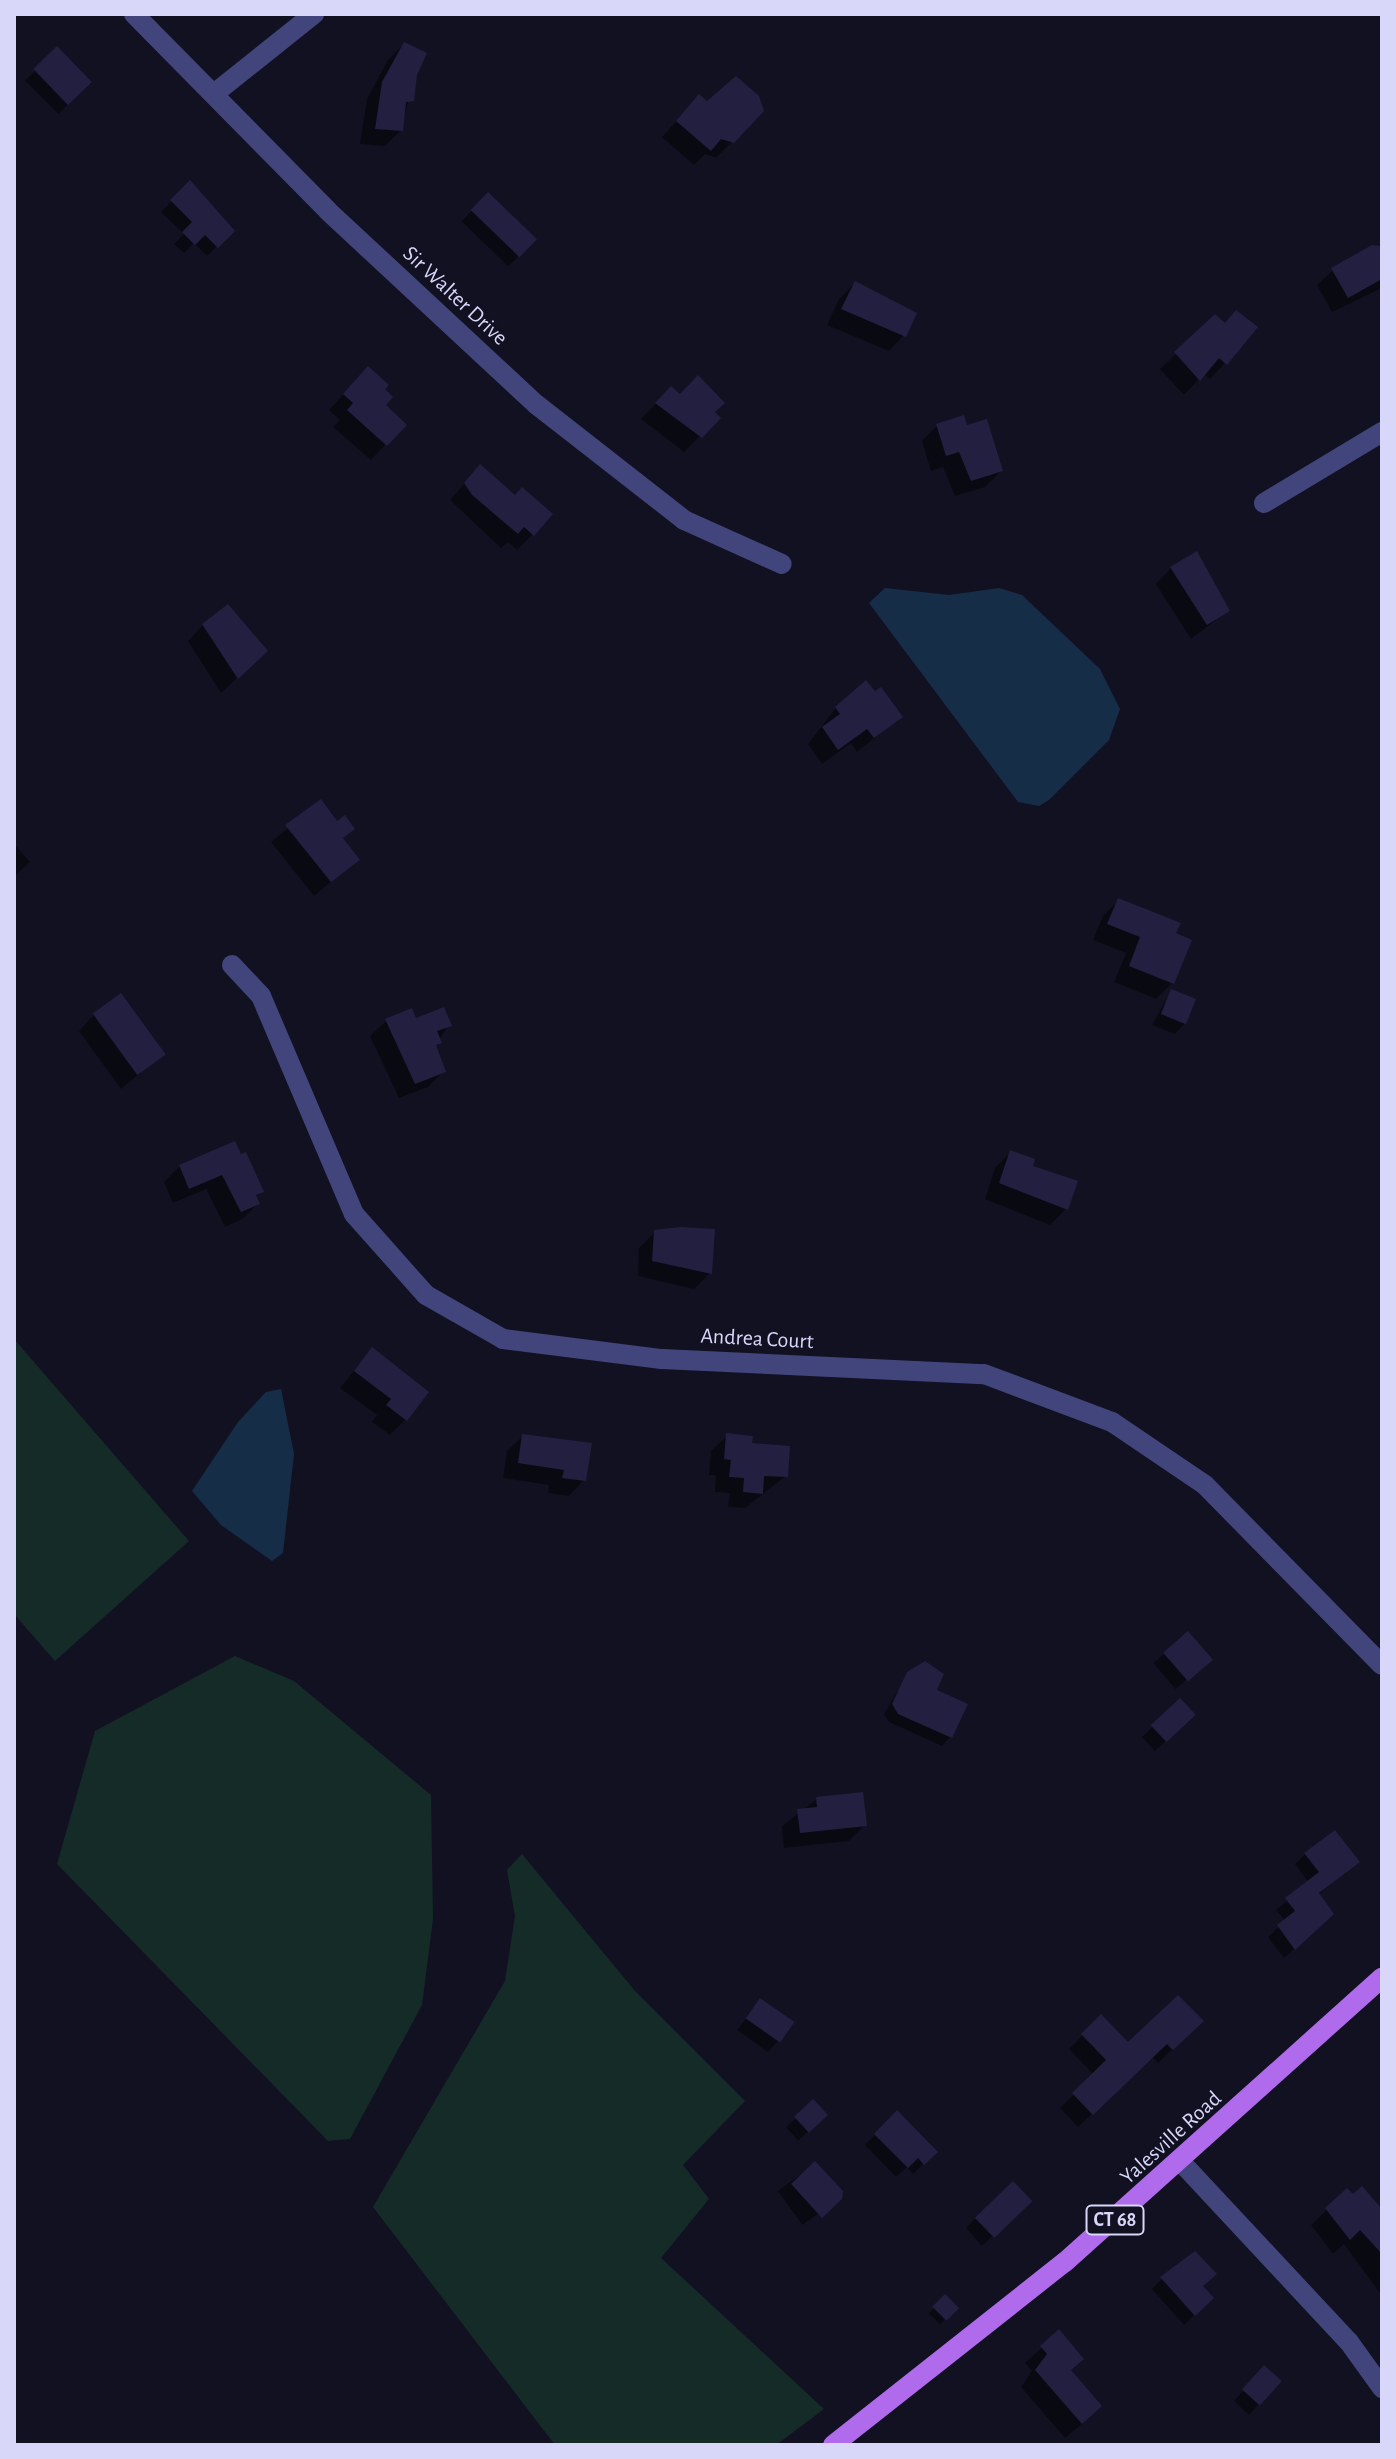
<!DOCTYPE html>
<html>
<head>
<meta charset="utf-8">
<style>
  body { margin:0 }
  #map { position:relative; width:1396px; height:2459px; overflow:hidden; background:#121122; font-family:"Alegreya Sans",sans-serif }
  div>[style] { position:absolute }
  .green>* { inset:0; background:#152b28 }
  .water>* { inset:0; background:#162d47 }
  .shadow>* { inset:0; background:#0007; transform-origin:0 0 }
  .building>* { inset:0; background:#231f41; transform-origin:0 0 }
  .minor>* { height:20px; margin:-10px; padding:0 10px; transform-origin:10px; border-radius:10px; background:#41457c }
  .major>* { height:20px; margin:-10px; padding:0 10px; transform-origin:10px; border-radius:10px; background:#b06bed }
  span { translate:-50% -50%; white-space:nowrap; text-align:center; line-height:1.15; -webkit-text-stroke:6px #121122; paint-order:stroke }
  .shield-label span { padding:2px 6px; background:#121122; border:2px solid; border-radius:6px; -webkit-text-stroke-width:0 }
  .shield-label { font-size:20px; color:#d8d7fa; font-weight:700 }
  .street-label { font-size:22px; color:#d8d7fa }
  .frame { position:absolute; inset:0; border:16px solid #d8d7fa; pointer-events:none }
</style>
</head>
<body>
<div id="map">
  <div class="green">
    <i style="clip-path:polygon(14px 1339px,189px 1541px,55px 1661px,14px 1614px)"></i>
    <i style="clip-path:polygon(235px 1656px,294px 1681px,431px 1795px,433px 1919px,422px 2005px,350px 2139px,328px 2141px,57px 1864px,95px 1731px)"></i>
    <i style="clip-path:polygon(522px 1854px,635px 1991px,745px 2101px,683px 2165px,709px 2199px,661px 2258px,824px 2409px,776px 2445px,555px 2445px,373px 2207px,505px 1981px,515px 1916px,507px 1870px)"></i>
  </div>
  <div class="water">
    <i style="clip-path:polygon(885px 588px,949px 595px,999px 588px,1022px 595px,1100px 669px,1120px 709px,1109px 740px,1049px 800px,1039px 806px,1018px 802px,869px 603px)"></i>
    <i style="clip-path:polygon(281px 1389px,294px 1454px,283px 1553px,272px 1561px,221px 1525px,192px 1491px,238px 1422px,266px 1392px)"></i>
  </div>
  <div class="shadow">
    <i style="clip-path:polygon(404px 44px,415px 74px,401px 130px,385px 146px,360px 144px,367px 99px,388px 60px)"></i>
    <i style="left:57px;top:49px;width:47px;height:45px;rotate:45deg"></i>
    <i style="clip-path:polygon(699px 96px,707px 103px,762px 111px,716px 158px,705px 154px,694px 165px,662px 137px)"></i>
    <i style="clip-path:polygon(189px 183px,232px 231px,207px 256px,194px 243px,184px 253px,174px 244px,184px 234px,161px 212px)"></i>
    <i style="left:488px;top:194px;width:65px;height:38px;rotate:44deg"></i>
    <i style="clip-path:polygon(1382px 244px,1382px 288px,1332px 312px,1317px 285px,1333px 270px)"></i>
    <i style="clip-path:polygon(855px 283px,904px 335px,889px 351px,827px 325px,839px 299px)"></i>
    <i style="clip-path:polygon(1215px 317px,1225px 363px,1210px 379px,1204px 374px,1184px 395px,1160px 369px)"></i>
    <i style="clip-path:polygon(353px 384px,382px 389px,383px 405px,404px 425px,371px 460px,333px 427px,340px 420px,329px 410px)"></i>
    <i style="clip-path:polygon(671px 388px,718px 418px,684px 452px,641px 419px)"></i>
    <i style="clip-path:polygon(938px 425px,966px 427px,1001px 471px,985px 487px,955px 496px,943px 467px,931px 471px,922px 441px)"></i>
    <i style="clip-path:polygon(465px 483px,515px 497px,533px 534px,517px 550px,508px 542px,501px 548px,450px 500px)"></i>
    <i style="clip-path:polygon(1171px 568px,1228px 611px,1191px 639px,1156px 584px)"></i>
    <i style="clip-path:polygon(203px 625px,250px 666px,221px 693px,188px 641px)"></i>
    <i style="clip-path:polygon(836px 708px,901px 717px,857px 752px,851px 743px,822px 764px,808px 744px)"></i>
    <i style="clip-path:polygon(321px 802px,336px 824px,352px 829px,342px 839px,357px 860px,314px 896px,271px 842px)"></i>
    <i style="clip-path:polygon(14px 844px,30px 862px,14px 877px)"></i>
    <i style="clip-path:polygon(1119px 900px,1190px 941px,1172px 983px,1156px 999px,1114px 982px,1126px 953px,1093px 940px,1103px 916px)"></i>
    <i style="clip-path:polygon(1171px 991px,1185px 1023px,1175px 1034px,1152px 1025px)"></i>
    <i style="clip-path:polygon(411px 1011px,415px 1020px,449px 1025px,434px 1047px,444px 1071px,428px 1087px,399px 1098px,370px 1036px,386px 1021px)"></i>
    <i style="clip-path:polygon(94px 1015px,163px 1054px,121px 1089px,79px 1031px)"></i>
    <i style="clip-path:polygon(234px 1144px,261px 1192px,255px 1198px,258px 1204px,242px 1219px,225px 1227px,206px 1189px,173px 1203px,164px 1182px,180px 1166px)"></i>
    <i style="clip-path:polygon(1011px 1152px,1030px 1167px,1075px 1182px,1066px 1209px,1050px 1225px,985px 1199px,995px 1168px)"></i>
    <i style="clip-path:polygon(655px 1232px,710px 1273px,694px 1289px,638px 1276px,639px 1248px)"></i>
    <i style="clip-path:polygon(372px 1349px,406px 1419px,390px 1435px,372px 1422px,377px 1415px,340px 1388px)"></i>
    <i style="clip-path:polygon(523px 1436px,584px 1480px,569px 1496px,548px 1493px,549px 1485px,503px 1478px,507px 1451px)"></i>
    <i style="clip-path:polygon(727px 1436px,750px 1445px,786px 1476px,745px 1508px,728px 1507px,730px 1493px,715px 1492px,716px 1475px,709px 1475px,711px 1451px)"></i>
    <i style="left:1188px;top:1634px;width:34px;height:45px;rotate:50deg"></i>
    <i style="clip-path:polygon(908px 1674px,934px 1691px,950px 1737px,942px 1746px,889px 1722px,884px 1714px)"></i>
    <i style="clip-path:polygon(1180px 1701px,1183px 1725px,1155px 1751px,1142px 1737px)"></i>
    <i style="clip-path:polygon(817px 1799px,865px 1825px,849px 1841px,784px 1848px,782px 1826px)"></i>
    <i style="clip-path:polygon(1305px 1854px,1357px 1862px,1318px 1895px,1322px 1924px,1284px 1958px,1268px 1937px,1285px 1921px,1276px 1910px,1309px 1883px,1295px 1864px)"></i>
    <i style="clip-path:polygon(761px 2000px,778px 2041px,768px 2052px,737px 2030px)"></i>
    <i style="clip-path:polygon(1101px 2017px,1128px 2045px,1201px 2021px,1158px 2063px,1152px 2057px,1078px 2127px,1060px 2108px,1094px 2075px,1069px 2049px)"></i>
    <i style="left:813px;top:2102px;width:18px;height:37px;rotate:47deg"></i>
    <i style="clip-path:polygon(897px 2113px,935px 2152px,913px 2174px,907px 2167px,896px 2177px,865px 2145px)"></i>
    <i style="left:815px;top:2164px;width:42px;height:46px;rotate:54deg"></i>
    <i style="clip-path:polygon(1347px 2191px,1382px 2214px,1382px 2296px,1344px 2244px,1333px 2254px,1311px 2225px)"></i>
    <i style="clip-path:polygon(1019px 2211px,982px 2246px,966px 2228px,976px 2218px)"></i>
    <i style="clip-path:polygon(1162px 2279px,1201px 2286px,1212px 2298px,1184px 2325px,1152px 2289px)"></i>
    <i style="left:945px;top:2297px;width:16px;height:23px;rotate:45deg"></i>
    <i style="clip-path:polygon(1059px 2332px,1084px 2422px,1065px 2438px,1021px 2387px,1032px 2371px,1025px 2363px)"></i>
    <i style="clip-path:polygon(1254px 2378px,1280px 2381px,1249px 2415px,1234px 2401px)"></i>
  </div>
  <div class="building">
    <i style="clip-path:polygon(404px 42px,427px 53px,417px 75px,414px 101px,406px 102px,403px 131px,375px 129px,382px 82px)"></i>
    <i style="left:57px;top:46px;width:50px;height:33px;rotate:46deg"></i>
    <i style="clip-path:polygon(736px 76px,759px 96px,764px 111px,734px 143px,721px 139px,711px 151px,676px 121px,699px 94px,707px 101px)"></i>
    <i style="clip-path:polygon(190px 180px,235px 231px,218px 248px,205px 235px,195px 245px,182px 232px,192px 222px,170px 200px)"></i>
    <i style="left:488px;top:192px;width:68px;height:25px;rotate:44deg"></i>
    <i style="clip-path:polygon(1372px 245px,1382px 246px,1382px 279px,1348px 298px,1331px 268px)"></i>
    <i style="clip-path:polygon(855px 281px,917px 313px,906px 337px,841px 309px)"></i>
    <i style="clip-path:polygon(1236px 310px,1258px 327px,1227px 365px,1219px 358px,1200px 381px,1174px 352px,1215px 314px,1225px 323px)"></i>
    <i style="clip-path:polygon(368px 366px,389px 385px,385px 389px,393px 397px,386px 405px,407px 425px,387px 446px,347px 410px,353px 403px,343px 394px)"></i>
    <i style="clip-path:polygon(698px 375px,725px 403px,715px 412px,721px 418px,702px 438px,655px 403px,671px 386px,680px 394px)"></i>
    <i style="clip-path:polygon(964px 415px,967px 425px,987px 419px,1003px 471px,971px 481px,959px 452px,946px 456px,936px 424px)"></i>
    <i style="clip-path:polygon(480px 464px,515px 495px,522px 487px,553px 514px,534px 536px,524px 527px,518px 534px,472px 495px,464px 483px)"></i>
    <i style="clip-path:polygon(1197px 551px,1230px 611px,1207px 625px,1170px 567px)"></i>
    <i style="clip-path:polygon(228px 604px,268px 651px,238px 679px,202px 624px)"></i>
    <i style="clip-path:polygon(866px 680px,875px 691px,881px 687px,903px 717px,874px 738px,867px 729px,838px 750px,822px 727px,840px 714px,835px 707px)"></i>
    <i style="clip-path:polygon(321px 799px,337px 821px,345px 815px,355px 829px,343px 838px,360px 860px,331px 882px,285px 825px)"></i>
    <i style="clip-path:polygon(1118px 898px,1181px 923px,1176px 933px,1192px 940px,1174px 984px,1129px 966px,1140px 937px,1107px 924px)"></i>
    <i style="left:1171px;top:989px;width:27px;height:27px;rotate:22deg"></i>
    <i style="left:121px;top:993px;width:76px;height:35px;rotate:54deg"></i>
    <i style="clip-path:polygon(444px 1007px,452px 1026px,437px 1031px,442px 1043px,436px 1045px,446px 1072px,415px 1084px,385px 1019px,412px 1008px,416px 1018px)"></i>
    <i style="clip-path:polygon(235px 1141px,241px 1154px,246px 1152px,264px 1192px,256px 1195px,260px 1204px,241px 1212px,222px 1175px,189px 1189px,179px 1165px)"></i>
    <i style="clip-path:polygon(1010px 1150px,1035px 1159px,1033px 1166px,1078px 1181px,1068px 1210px,999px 1183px)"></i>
    <i style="clip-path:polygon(681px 1227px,715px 1229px,712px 1274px,652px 1261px,654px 1230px)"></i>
    <i style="clip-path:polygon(372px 1347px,429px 1392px,407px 1421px,386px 1405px,391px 1399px,354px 1371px)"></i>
    <i style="clip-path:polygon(726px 1433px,753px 1436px,752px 1443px,790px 1446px,788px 1477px,764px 1476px,763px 1494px,743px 1492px,744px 1478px,729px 1477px,731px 1460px,724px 1459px)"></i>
    <i style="clip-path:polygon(522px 1434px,592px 1443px,586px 1481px,562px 1478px,564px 1470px,518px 1463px)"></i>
    <i style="left:1188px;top:1631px;width:38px;height:33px;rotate:49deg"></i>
    <i style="clip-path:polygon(925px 1661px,944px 1674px,937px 1690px,968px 1704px,952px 1738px,898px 1714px,892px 1704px,907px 1672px)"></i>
    <i style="left:1180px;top:1698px;width:23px;height:40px;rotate:47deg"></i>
    <i style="clip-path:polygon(863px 1792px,867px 1826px,800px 1833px,797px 1809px,817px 1807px,816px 1797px)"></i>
    <i style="clip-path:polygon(1335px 1830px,1360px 1862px,1319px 1893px,1334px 1914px,1295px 1950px,1277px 1925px,1295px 1911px,1285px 1898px,1319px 1872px,1304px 1853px)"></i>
    <i style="clip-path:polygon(1178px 1995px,1204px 2021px,1173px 2050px,1167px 2044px,1093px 2115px,1072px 2093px,1106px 2060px,1081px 2034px,1101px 2014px,1128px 2042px)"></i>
    <i style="left:760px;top:1998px;width:42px;height:25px;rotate:35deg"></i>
    <i style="left:813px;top:2099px;width:22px;height:26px;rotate:47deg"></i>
    <i style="clip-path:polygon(897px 2110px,938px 2152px,924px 2165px,918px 2158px,908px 2168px,874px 2134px)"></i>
    <i style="clip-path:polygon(815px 2161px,843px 2191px,842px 2199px,822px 2218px,791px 2184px)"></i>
    <i style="left:1013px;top:2181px;width:28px;height:53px;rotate:46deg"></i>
    <i style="clip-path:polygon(1362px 2186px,1382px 2209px,1382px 2254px,1360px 2230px,1350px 2240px,1325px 2208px,1347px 2188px,1353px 2194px)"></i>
    <i style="clip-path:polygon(1195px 2251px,1217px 2274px,1203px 2286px,1214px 2298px,1195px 2316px,1160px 2277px)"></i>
    <i style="left:945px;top:2294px;width:20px;height:18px;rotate:45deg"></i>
    <i style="clip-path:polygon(1059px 2329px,1084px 2359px,1071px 2370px,1102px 2406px,1082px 2424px,1035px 2370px,1047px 2354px,1040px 2346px)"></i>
    <i style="left:1264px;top:2365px;width:24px;height:33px;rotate:42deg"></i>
  </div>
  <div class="minor">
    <i style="left:134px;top:14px;width:276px;rotate:45.4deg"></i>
    <i style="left:328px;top:211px;width:285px;rotate:42.9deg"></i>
    <i style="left:537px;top:405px;width:187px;rotate:38deg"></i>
    <i style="left:684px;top:520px;width:107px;rotate:24.2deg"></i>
    <i style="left:215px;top:93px;width:127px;rotate:-38.6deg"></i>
    <i style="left:1264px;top:503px;width:138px;rotate:-31deg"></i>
    <i style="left:232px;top:965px;width:42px;rotate:46.9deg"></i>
    <i style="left:261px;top:996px;width:237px;rotate:66.9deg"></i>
    <i style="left:354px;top:1214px;width:108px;rotate:48.4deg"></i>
    <i style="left:426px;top:1295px;width:89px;rotate:29.7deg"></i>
    <i style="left:503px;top:1339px;width:160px;rotate:7.2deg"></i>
    <i style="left:662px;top:1359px;width:322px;rotate:2.7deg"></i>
    <i style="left:984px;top:1374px;width:137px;rotate:20.6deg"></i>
    <i style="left:1112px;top:1422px;width:112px;rotate:34.1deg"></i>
    <i style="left:1205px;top:1485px;width:252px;rotate:45.5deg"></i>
    <i style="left:1181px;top:2162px;width:246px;rotate:47deg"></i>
    <i style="left:1349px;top:2342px;width:57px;rotate:54.3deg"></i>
  </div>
  <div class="major">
    <i style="left:833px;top:2445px;width:295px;rotate:-38.3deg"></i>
    <i style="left:1065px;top:2262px;width:426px;rotate:-41.9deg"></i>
  </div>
  <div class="shield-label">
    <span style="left:1115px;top:2220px">CT 68</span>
  </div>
  <div class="street-label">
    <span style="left:455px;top:296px;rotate:43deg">Sir Walter Drive</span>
    <span style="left:757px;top:1339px;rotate:3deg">Andrea Court</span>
    <span style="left:1171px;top:2138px;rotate:-42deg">Yalesville Road</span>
  </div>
  <div class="frame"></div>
</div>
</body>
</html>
